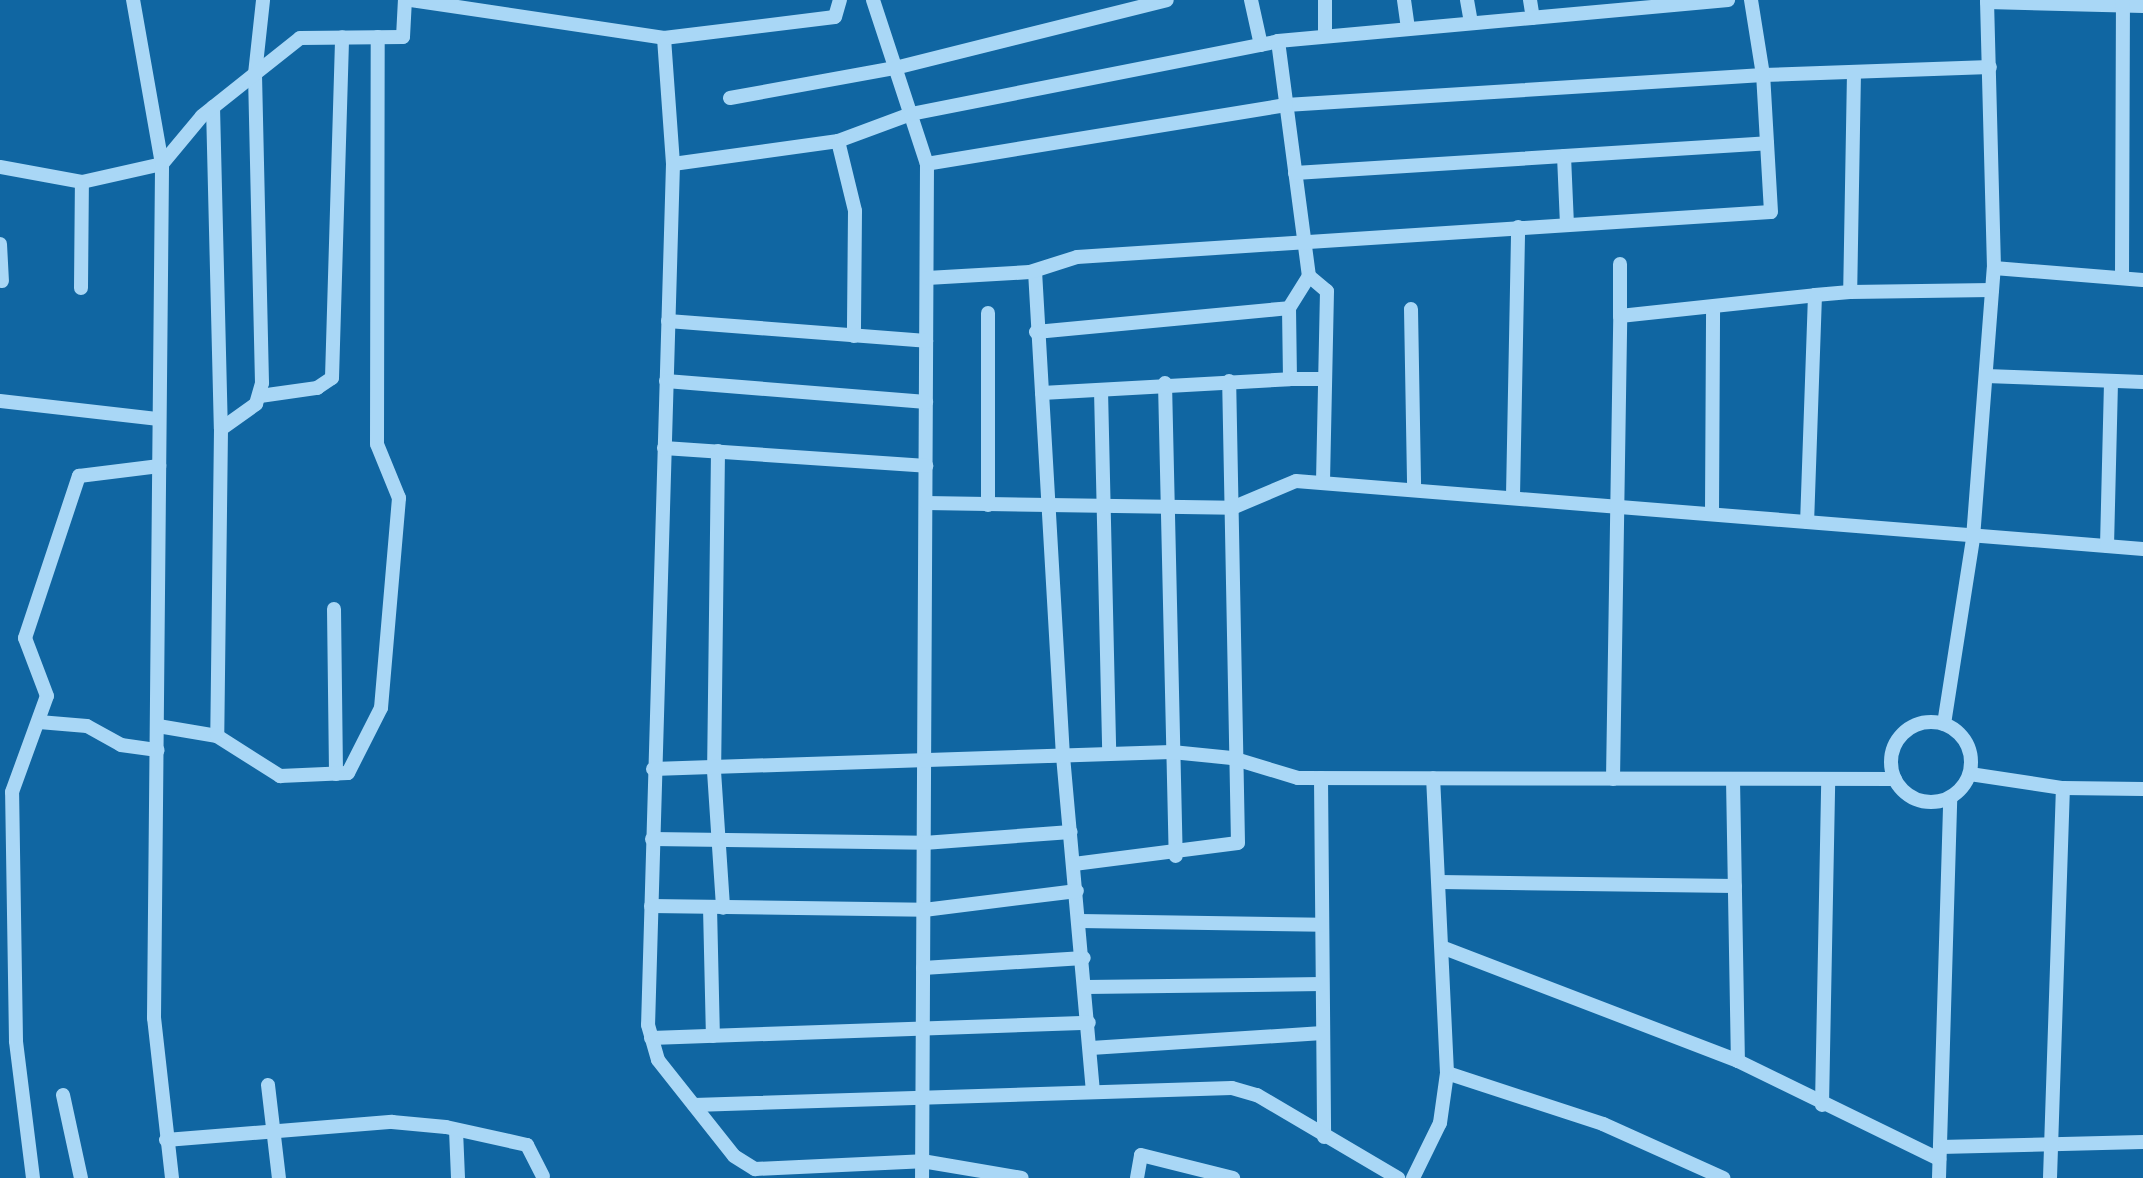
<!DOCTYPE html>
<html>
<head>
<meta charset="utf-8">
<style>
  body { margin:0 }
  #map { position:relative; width:2143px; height:1178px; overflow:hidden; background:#1066a2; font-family:Mulish,sans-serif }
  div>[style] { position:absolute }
  .minor>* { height:14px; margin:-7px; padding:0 7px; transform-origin:7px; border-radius:7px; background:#a9d7f6 }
  .minor>.ring { margin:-7px; padding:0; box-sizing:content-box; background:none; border:14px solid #a9d7f6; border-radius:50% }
  span { translate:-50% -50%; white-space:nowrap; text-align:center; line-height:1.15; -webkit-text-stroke:8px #1066a2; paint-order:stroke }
</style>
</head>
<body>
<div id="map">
  <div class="minor">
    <i style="left:411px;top:0;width:256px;rotate:8.5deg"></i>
    <i style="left:664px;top:38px;width:126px;rotate:85.9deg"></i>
    <i style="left:673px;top:164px;width:861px;rotate:91.66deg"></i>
    <i style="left:648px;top:1025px;width:36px;rotate:74deg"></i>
    <i style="left:658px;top:1060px;width:122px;rotate:51.6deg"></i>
    <i style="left:734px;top:1156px;width:25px;rotate:32deg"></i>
    <i style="left:755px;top:1169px;width:167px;rotate:-2.7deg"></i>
    <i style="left:922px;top:1161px;width:101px;rotate:9.6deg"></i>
    <i style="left:873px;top:0;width:173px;rotate:71.8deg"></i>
    <i style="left:927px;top:164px;width:1014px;rotate:90.28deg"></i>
    <i style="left:1251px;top:0;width:46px;rotate:77.5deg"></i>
    <i style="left:1325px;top:0;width:36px;rotate:90deg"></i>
    <i style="left:1404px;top:0;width:27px;rotate:82deg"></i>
    <i style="left:1467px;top:0;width:23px;rotate:80deg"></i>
    <i style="left:1530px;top:0;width:18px;rotate:81deg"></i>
    <i style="left:1751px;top:0;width:76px;rotate:80.9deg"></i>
    <i style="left:1763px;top:75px;width:227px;rotate:-2deg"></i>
    <i style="left:1987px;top:2px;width:156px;rotate:1.5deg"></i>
    <i style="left:664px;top:38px;width:172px;rotate:-7deg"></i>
    <i style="left:835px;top:17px;width:18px;rotate:-74deg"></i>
    <i style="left:1278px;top:41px;width:237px;rotate:82.5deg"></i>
    <i style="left:1309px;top:276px;width:38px;rotate:122deg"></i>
    <i style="left:1289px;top:308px;width:71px;rotate:89.2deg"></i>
    <i style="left:1290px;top:379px;width:35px"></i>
    <i style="left:1854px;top:72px;width:220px;rotate:91deg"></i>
    <i style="left:1850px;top:292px;width:142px;rotate:-0.8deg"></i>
    <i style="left:730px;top:98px;width:168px;rotate:-10.3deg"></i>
    <i style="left:895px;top:68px;width:280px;rotate:-14deg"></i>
    <i style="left:213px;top:107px;width:322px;rotate:88.6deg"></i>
    <i style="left:221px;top:429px;width:307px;rotate:90.7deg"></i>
    <i style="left:838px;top:141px;width:72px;rotate:76.3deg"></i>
    <i style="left:855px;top:211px;width:125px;rotate:90.5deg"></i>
    <i style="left:1564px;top:156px;width:68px;rotate:87.5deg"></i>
    <i style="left:673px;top:164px;width:167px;rotate:-7.9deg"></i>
    <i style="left:838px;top:141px;width:78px;rotate:-20.3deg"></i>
    <i style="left:911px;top:114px;width:374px;rotate:-11.2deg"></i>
    <i style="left:1278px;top:41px;width:452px;rotate:-5.2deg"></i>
    <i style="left:0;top:167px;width:83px;rotate:10.4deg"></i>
    <i style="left:82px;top:182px;width:82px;rotate:-12.7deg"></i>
    <i style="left:162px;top:164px;width:167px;rotate:-100deg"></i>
    <i style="left:1295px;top:173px;width:473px;rotate:-3.6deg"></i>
    <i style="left:0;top:244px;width:37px;rotate:87deg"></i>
    <i style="left:1994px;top:268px;width:149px;rotate:4.6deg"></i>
    <i style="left:1035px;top:271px;width:486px;rotate:86.7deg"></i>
    <i style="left:1063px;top:756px;width:334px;rotate:84.9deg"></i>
    <i style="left:1309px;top:276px;width:23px;rotate:40deg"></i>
    <i style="left:1327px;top:291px;width:192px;rotate:91.2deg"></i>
    <i style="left:927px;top:278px;width:103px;rotate:-3.3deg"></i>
    <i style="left:1030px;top:272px;width:49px;rotate:-17.7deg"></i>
    <i style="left:1077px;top:257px;width:695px;rotate:-3.71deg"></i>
    <i style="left:1771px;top:212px;width:137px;rotate:-93.3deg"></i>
    <i style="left:1763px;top:75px;width:478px;rotate:176.4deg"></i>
    <i style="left:1286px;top:105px;width:364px;rotate:170.7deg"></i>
    <i style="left:2122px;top:278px;width:278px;rotate:-89.8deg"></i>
    <i style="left:81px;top:288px;width:106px;rotate:-89.5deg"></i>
    <i style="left:1815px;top:295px;width:35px;rotate:-5deg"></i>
    <i style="left:1411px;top:309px;width:180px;rotate:89deg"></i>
    <i style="left:1620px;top:316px;width:52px;rotate:-90deg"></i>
    <i style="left:668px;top:321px;width:259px;rotate:4.4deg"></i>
    <i style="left:1036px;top:332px;width:254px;rotate:-5.4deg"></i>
    <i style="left:1986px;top:376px;width:157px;rotate:2.2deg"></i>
    <i style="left:666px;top:381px;width:261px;rotate:4.6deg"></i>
    <i style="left:1165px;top:383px;width:473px;rotate:88.7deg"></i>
    <i style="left:1101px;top:390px;width:362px;rotate:88.7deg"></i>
    <i style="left:1042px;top:393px;width:248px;rotate:-3.2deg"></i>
    <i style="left:260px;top:396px;width:58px;rotate:-8deg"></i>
    <i style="left:317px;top:388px;width:18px;rotate:-34deg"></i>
    <i style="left:332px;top:378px;width:341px;rotate:-88.3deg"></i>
    <i style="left:0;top:401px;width:160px;rotate:6.5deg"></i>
    <i style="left:221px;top:429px;width:43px;rotate:-35.5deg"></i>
    <i style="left:256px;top:404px;width:22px;rotate:-74deg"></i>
    <i style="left:262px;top:383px;width:309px;rotate:-91.3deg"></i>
    <i style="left:255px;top:74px;width:74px;rotate:-83.8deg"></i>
    <i style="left:664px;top:448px;width:263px;rotate:3.9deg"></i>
    <i style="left:718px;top:451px;width:320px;rotate:90.7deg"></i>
    <i style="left:714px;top:771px;width:137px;rotate:86.2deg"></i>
    <i style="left:1513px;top:496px;width:269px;rotate:-88.9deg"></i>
    <i style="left:926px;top:503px;width:306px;rotate:0.9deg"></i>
    <i style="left:1232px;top:508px;width:69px;rotate:-22.9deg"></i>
    <i style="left:1296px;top:481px;width:850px;rotate:4.59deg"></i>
    <i style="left:988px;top:505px;width:192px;rotate:-90deg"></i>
    <i style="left:1712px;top:513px;width:204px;rotate:-89.7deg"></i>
    <i style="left:2107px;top:546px;width:164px;rotate:-88.6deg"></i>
    <i style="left:334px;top:609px;width:165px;rotate:89.3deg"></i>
    <i style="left:39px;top:722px;width:48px;rotate:4.8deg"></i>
    <i style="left:87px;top:726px;width:39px;rotate:29deg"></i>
    <i style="left:121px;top:745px;width:37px;rotate:8deg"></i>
    <i class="ring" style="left:1891px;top:722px;width:66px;height:66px"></i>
    <i style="left:1944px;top:724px;width:188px;rotate:-81.1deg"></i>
    <i style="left:1973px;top:538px;width:271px;rotate:-85.6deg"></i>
    <i style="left:1994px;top:268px;width:268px;rotate:-91.5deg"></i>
    <i style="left:158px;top:726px;width:60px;rotate:9.6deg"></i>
    <i style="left:217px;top:736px;width:75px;rotate:32.4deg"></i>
    <i style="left:280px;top:776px;width:68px;rotate:-2.5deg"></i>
    <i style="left:348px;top:773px;width:73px;rotate:-63.1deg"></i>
    <i style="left:381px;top:708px;width:211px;rotate:-85.1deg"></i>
    <i style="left:399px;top:498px;width:58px;rotate:-112.2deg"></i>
    <i style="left:377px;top:444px;width:407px;rotate:-89.9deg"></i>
    <i style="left:653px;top:769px;width:519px;rotate:-1.88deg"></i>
    <i style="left:1172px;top:752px;width:60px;rotate:5.7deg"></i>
    <i style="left:1232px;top:758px;width:69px;rotate:16.9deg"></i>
    <i style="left:1298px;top:778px;width:597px;rotate:0.1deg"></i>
    <i style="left:1970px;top:774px;width:94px;rotate:8.6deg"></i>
    <i style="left:2063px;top:788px;width:80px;rotate:0.7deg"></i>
    <i style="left:1321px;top:778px;width:359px;rotate:89.5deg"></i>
    <i style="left:1613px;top:779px;width:463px;rotate:-89.1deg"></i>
    <i style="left:1620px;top:316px;width:196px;rotate:-6.1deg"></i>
    <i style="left:1815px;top:295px;width:227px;rotate:92deg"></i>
    <i style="left:1733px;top:779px;width:282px;rotate:89deg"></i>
    <i style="left:652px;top:839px;width:272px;rotate:0.8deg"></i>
    <i style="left:924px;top:843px;width:147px;rotate:-4.3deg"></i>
    <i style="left:1074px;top:864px;width:165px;rotate:-7.3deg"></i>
    <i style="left:1238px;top:843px;width:462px;rotate:-91.1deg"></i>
    <i style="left:1440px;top:882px;width:295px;rotate:0.8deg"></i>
    <i style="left:651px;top:906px;width:273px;rotate:0.8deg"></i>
    <i style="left:924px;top:910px;width:154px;rotate:-7.1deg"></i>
    <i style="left:710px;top:907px;width:129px;rotate:88.7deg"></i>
    <i style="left:1080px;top:921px;width:242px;rotate:0.9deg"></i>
    <i style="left:1444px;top:948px;width:315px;rotate:21deg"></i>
    <i style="left:1738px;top:1061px;width:224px;rotate:26deg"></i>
    <i style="left:923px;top:968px;width:161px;rotate:-3.6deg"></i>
    <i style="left:1086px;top:987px;width:236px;rotate:-0.7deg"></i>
    <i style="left:651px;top:1038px;width:438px;rotate:-2deg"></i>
    <i style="left:1091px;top:1048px;width:232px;rotate:-3.7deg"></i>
    <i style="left:1447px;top:1073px;width:164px;rotate:18.1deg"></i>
    <i style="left:1603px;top:1124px;width:132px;rotate:24.2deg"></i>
    <i style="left:268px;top:1085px;width:94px;rotate:83.3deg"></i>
    <i style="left:63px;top:1095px;width:85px;rotate:77.8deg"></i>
    <i style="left:694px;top:1105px;width:538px;rotate:-1.81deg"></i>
    <i style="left:1232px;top:1088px;width:26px;rotate:16deg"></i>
    <i style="left:1257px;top:1095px;width:164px;rotate:30.5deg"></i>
    <i style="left:1822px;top:1105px;width:326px;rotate:-88.9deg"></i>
    <i style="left:456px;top:1130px;width:48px;rotate:87.6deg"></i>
    <i style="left:166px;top:1140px;width:227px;rotate:-4.6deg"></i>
    <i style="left:392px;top:1122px;width:54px;rotate:5.3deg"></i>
    <i style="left:446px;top:1127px;width:83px;rotate:12.5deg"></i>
    <i style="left:527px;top:1145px;width:35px;rotate:63deg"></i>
    <i style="left:1940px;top:1147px;width:203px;rotate:-1.4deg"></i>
    <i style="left:33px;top:1178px;width:138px;rotate:-97.1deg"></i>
    <i style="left:16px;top:1041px;width:249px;rotate:-90.9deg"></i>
    <i style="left:12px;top:792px;width:102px;rotate:-70deg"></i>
    <i style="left:47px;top:696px;width:62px;rotate:-110.8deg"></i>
    <i style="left:25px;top:638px;width:171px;rotate:-71.6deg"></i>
    <i style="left:79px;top:476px;width:81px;rotate:-7.1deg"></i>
    <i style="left:172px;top:1178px;width:161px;rotate:-96.4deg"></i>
    <i style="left:154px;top:1018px;width:854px;rotate:-89.46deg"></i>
    <i style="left:162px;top:164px;width:62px;rotate:-50.2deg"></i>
    <i style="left:202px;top:116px;width:125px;rotate:-38.5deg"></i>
    <i style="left:300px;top:38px;width:103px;rotate:-0.6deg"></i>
    <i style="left:403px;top:37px;width:37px;rotate:-87deg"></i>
    <i style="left:1137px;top:1178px;width:23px;rotate:-80deg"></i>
    <i style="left:1141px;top:1155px;width:95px;rotate:14deg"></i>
    <i style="left:1413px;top:1178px;width:61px;rotate:-63.9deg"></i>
    <i style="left:1440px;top:1123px;width:50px;rotate:-82deg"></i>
    <i style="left:1447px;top:1073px;width:295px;rotate:-92.7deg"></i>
    <i style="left:1939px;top:1178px;width:380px;rotate:-88.3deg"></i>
    <i style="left:2050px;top:1178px;width:390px;rotate:-88.1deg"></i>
  </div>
</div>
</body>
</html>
